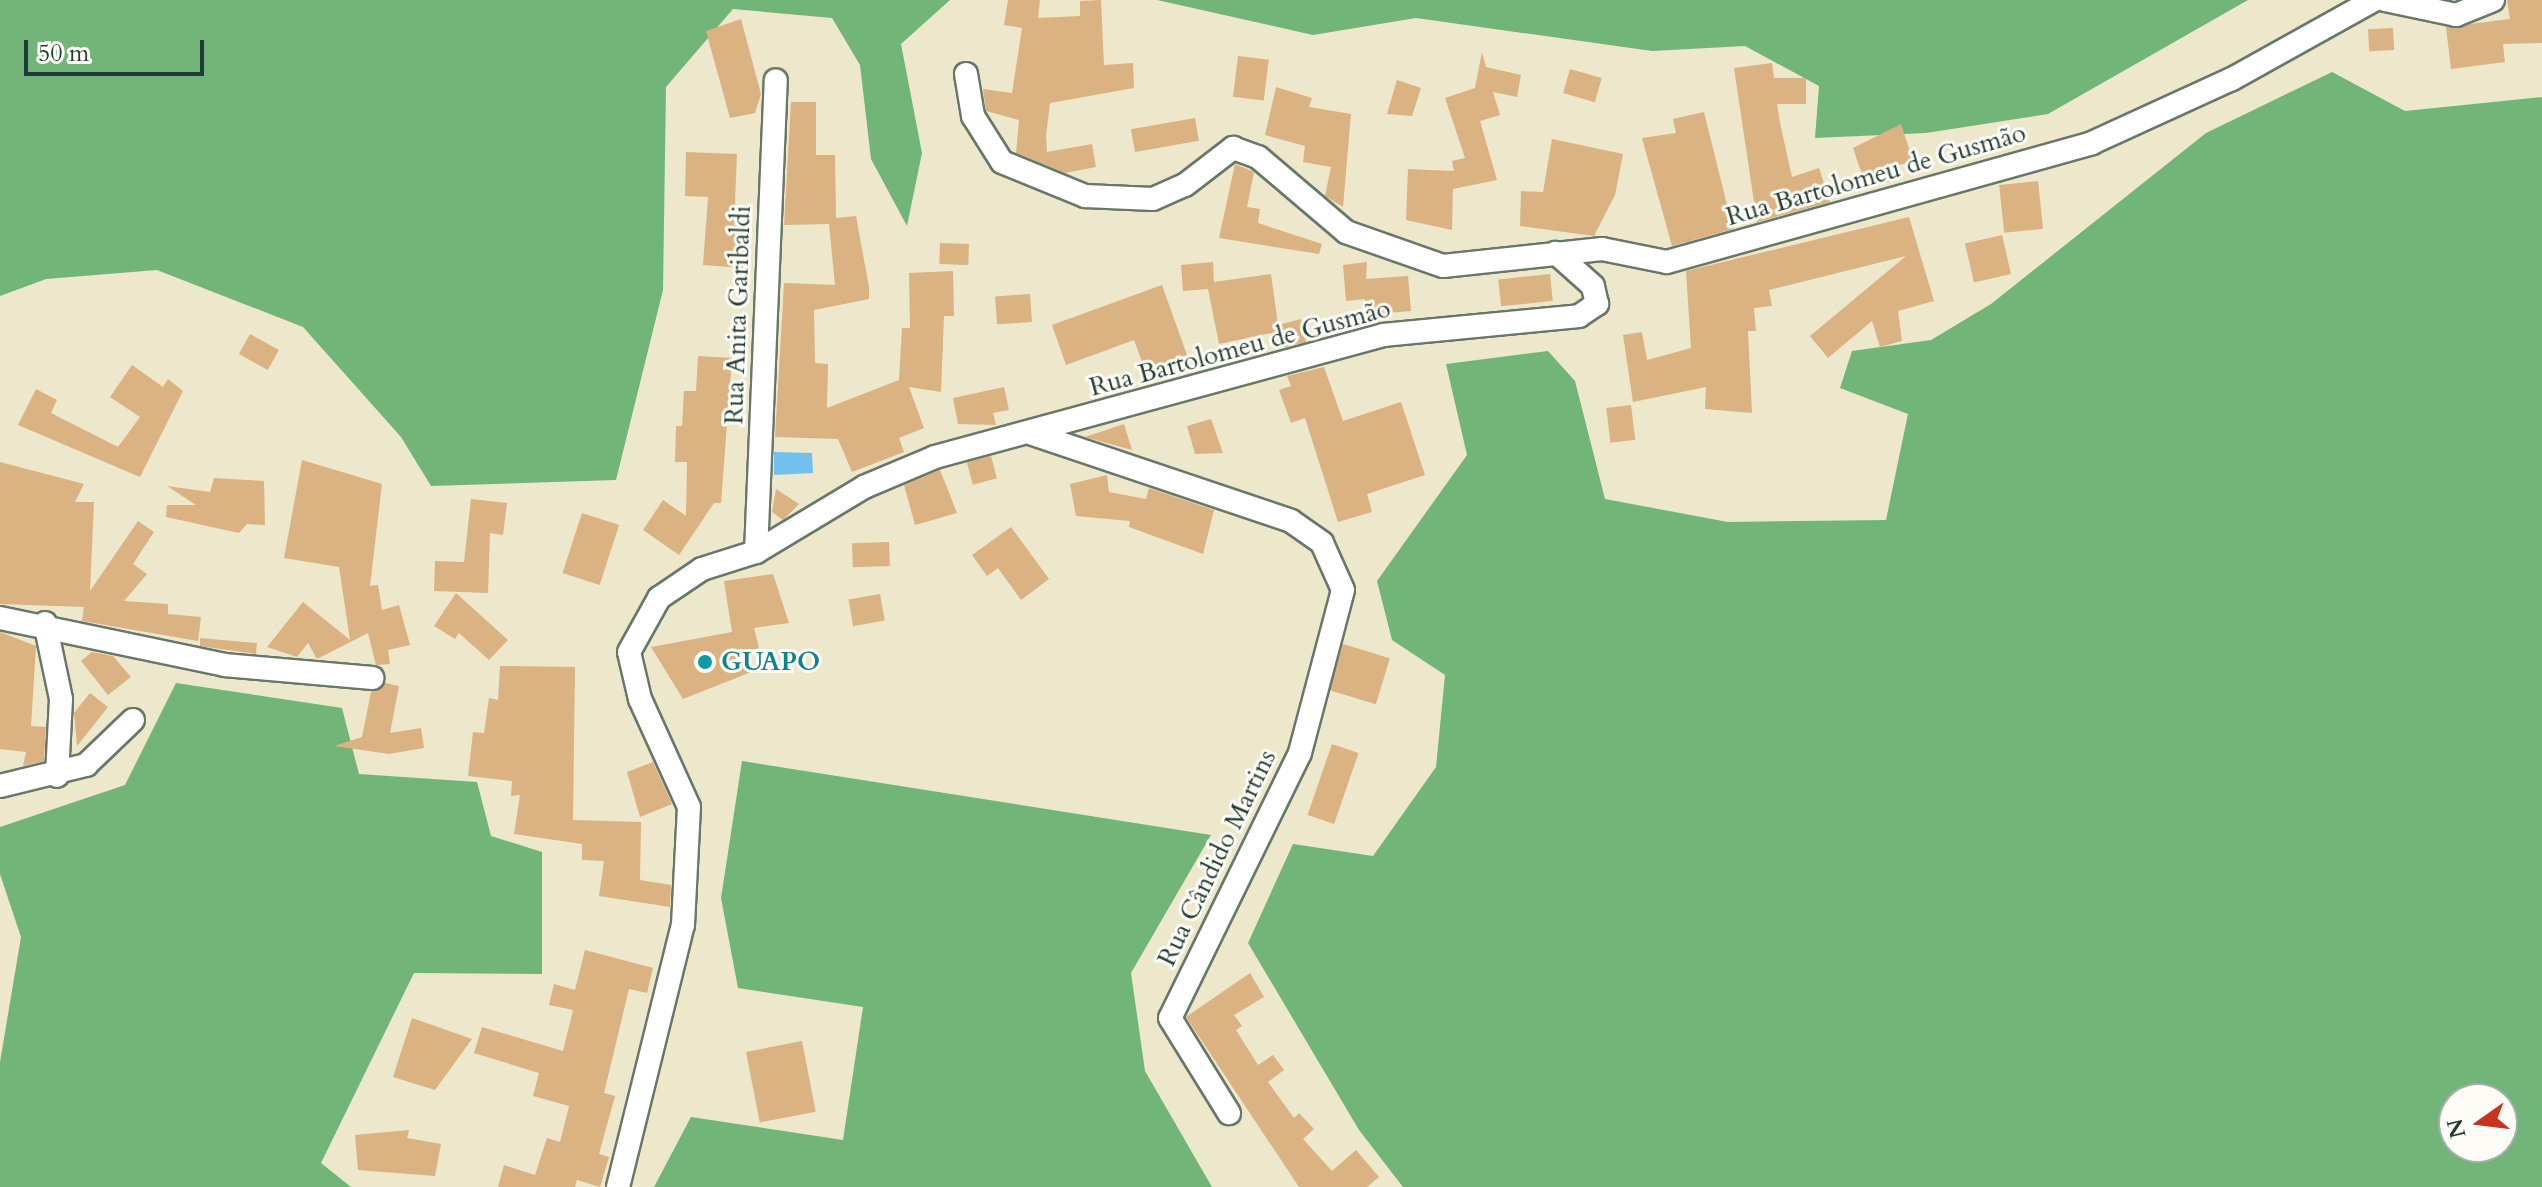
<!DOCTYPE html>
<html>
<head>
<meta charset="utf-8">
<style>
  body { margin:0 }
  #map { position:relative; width:2542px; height:1187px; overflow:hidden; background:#ede7cb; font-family:Cardo,serif }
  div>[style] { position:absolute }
  .forest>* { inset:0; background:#72b579 }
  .water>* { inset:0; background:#71c1ec }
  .building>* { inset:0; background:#dbb281; transform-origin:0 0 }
  .roads { filter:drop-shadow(2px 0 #677869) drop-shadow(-2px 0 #677869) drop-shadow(0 2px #677869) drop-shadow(0 -2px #677869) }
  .street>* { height:22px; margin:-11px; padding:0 11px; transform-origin:11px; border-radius:11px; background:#fff }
  .dots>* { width:22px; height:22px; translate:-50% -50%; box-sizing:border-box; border:4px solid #fdfcf7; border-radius:50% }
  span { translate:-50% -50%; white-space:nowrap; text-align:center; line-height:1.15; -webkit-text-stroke:6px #fdfcf7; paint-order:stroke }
  .street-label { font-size:26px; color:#1f3d34 }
  .culture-label { font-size:26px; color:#0d838f; font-weight:700 }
  .left { translate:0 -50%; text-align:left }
  .north { position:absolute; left:2438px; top:1083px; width:80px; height:80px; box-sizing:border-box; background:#fdfcf7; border:2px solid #a4b0a9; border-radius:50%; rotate:256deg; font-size:22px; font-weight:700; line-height:32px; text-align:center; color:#1f3d34 }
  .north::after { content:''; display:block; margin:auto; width:28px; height:36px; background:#c8321e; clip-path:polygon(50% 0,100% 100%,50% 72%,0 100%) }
  .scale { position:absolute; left:24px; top:40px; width:180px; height:36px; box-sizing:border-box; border:4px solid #1f3d34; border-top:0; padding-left:10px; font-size:24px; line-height:28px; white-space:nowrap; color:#1f3d34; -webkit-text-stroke:6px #fdfcf7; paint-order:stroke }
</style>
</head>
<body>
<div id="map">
  <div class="forest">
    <i style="clip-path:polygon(0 0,950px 0,901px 44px,922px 153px,907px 226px,871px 159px,860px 65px,832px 18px,733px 9px,666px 87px,663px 290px,616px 480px,431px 486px,401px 437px,303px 327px,157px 270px,46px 279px,0 296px)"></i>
    <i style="clip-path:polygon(1157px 0,2248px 0,2048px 114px,1926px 133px,1815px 138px,1819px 86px,1745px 46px,1652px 51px,1416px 18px,1313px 35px)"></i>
    <i style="clip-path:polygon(evenodd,2332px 72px,2405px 111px,2542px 97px,2542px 1187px,1403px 1187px,1359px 1130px,1248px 943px,1293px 844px,1373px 856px,1436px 767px,1445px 675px,1392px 640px,1377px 581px,1467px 455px,1446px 364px,1548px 351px,1575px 381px,1605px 499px,1728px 522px,1886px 520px,1908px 414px,1840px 388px,1852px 351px,1931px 340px,1991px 304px,2206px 133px,2332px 72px,2454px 1099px,2502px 1099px,2502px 1147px,2454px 1147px,2454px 1099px)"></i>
    <i style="clip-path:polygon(176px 683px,342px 708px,359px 774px,477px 782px,491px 836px,542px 852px,542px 974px,414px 973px,321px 1163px,351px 1187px,0 1187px,0 1062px,21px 937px,0 874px,0 827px,125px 785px)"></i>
    <i style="clip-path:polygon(742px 761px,1211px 835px,1131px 973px,1145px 1071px,1212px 1187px,654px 1187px,691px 1117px,843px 1140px,863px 1007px,738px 988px,721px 898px)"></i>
  </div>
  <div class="water">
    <i style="clip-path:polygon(774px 452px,812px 453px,813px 473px,774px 475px)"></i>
  </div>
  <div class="building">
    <i style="clip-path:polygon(1008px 0,1040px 0,1038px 18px,1080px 16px,1080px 1px,1101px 0,1104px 65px,1133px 63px,1134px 88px,1050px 103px,1046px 136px,1047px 152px,1092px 144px,1096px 167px,1065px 173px,1016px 153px,1019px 120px,986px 111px,983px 89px,1012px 93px,1022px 28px,1004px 25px)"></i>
    <i style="clip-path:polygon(2507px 0,2542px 0,2542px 43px,2503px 44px,2505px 62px,2451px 69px,2446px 27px,2510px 19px)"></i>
    <i style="clip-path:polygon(741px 19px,761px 94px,755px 113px,730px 118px,706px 31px)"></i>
    <i style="left:2393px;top:28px;width:22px;height:25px;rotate:87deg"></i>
    <i style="clip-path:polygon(1482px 52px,1486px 67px,1521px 75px,1517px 97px,1493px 92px,1500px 115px,1480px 121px,1497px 180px,1453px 189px,1452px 230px,1406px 220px,1408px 169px,1454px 171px,1452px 161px,1465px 158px,1445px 98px,1475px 88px)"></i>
    <i style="left:1238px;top:56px;width:31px;height:41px;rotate:7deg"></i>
    <i style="clip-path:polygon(1772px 63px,1774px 78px,1806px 78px,1806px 104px,1777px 104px,1780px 123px,1792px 177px,1819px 168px,1830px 202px,1757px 222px,1734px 68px)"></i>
    <i style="left:1570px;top:69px;width:33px;height:25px;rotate:16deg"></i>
    <i style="clip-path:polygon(1397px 80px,1421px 88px,1412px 116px,1387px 114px)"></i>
    <i style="clip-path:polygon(1276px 87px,1312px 98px,1309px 107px,1351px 114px,1343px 207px,1325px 196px,1331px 167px,1303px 162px,1305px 146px,1265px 135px)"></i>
    <i style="clip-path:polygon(791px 102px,816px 102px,816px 155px,835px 155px,836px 218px,856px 216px,869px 287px,869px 299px,814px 310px,815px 363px,828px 364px,827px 408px,899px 380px,902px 328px,910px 328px,909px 273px,953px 271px,954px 316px,944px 316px,941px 392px,909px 387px,924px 428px,899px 438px,904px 452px,852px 472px,838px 439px,775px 437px,784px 283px,835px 285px,829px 224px,784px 225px)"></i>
    <i style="clip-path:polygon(1704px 112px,1733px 229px,1672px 246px,1642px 138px,1676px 133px,1673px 119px)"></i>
    <i style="left:1195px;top:118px;width:23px;height:65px;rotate:80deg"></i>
    <i style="clip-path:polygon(1901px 124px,1913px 161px,1889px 168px,1893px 180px,1867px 189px,1853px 148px)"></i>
    <i style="clip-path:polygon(1552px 139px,1623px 154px,1615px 195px,1594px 236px,1520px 226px,1521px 191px,1543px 192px)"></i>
    <i style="clip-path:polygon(686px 152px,737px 154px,734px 225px,746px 226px,743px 268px,703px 265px,708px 197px,685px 196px)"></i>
    <i style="clip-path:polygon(1235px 164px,1254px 172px,1247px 207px,1260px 209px,1258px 223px,1322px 244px,1319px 254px,1219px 238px)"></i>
    <i style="left:2038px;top:181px;width:48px;height:39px;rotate:84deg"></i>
    <i style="clip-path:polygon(1909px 217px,1934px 301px,1898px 311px,1902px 341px,1880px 347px,1872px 321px,1828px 358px,1810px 336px,1906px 256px,1769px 290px,1772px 306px,1754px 308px,1756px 331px,1748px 331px,1752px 413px,1705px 409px,1706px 387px,1633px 402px,1623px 335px,1642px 332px,1647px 360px,1691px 348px,1686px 271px)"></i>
    <i style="left:2002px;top:235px;width:40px;height:38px;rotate:77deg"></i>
    <i style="left:940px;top:243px;width:29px;height:21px;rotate:2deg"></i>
    <i style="clip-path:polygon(1213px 262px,1214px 282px,1271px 274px,1278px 325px,1301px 319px,1306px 342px,1277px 349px,1271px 333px,1219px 344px,1208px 289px,1183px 291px,1181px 265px)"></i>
    <i style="clip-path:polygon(1367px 262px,1366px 279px,1408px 276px,1411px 311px,1366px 315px,1365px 299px,1346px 301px,1343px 265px)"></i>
    <i style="left:1550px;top:274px;width:27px;height:52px;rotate:84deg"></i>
    <i style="clip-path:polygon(1162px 285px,1187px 355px,1145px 370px,1134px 340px,1066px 365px,1052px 325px)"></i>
    <i style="left:1030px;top:294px;width:28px;height:35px;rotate:86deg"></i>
    <i style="left:250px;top:334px;width:33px;height:23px;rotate:29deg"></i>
    <i style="clip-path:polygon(698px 356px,732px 358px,721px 503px,714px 503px,679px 555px,643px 530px,663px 500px,686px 516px,687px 462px,675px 462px,676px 426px,682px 426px,684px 391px,696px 391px)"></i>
    <i style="clip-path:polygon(132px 365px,163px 387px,168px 379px,183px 391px,140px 477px,18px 425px,36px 389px,57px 400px,51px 413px,118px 447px,140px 417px,110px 397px)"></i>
    <i style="clip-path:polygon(1324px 367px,1343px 421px,1401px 402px,1425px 475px,1367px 494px,1372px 512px,1338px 522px,1305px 418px,1291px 423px,1279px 390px,1291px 386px,1287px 376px)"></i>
    <i style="clip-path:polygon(1004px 387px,1009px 410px,993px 413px,996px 425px,958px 424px,953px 398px)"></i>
    <i style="left:1631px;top:405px;width:35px;height:25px;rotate:83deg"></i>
    <i style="clip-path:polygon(1211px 419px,1223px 453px,1195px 454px,1187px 426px)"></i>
    <i style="clip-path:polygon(1124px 424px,1132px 450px,1085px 437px)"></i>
    <i style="left:991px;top:456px;width:23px;height:25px;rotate:75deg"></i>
    <i style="clip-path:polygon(302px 460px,382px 484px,370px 586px,378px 585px,382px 610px,399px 605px,410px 645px,388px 650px,390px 664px,376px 665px,368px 633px,317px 659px,308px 643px,297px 657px,267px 647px,303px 602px,350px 640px,339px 567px,284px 558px)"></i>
    <i style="clip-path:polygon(0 462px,84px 484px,75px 502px,94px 502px,90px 591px,138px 521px,154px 532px,133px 564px,147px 574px,124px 601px,168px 604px,168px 614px,201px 617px,198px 641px,82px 621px,84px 607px,0 604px)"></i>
    <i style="clip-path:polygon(940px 470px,957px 513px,915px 525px,904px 485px)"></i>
    <i style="clip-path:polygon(1107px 475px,1109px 492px,1146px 499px,1149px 488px,1214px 510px,1203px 554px,1129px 527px,1130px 521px,1076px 516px,1070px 484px)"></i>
    <i style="clip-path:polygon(214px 478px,264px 481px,265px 525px,247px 524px,239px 533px,166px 517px,167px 505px,196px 505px,167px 486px,210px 492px)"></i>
    <i style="clip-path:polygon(776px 489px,799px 504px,783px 520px,772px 512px)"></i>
    <i style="clip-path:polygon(471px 499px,507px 503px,503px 535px,490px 533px,488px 593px,434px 591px,435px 561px,464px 562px)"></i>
    <i style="left:582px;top:513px;width:39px;height:63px;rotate:18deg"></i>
    <i style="clip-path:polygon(1011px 527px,1049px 579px,1021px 600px,998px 568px,987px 576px,972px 555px)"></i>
    <i style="left:889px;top:542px;width:24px;height:37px;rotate:88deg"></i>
    <i style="clip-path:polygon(773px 574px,789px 623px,754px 628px,759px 648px,747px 652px,754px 671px,683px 699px,651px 647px,732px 632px,724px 581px)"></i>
    <i style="clip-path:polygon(456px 593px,508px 640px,489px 660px,459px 633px,455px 639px,434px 626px)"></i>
    <i style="left:880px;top:594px;width:27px;height:32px;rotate:80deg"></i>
    <i style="clip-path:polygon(0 632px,36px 646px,31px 726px,46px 727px,44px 761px,23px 766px,26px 752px,0 749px)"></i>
    <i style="clip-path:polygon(200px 638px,257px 643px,256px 654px,200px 646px)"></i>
    <i style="left:1343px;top:644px;width:49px;height:48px;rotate:17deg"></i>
    <i style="clip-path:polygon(92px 652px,113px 656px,131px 677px,108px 695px,81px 661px)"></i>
    <i style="clip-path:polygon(500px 666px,575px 667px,573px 820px,641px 822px,640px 880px,671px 885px,670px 907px,599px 896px,604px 861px,582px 860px,582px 844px,514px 834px,520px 795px,511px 796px,512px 781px,468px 776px,473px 732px,484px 733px,489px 698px,498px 700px)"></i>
    <i style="clip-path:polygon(385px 683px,399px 686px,390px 733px,421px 728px,424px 748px,389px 754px,334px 746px,362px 737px,371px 692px)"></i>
    <i style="clip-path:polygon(90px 693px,108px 707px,77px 746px,74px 713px)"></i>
    <i style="left:1332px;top:744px;width:28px;height:75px;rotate:19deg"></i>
    <i style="clip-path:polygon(653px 762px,672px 804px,640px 817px,627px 772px)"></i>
    <i style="clip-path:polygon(585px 950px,653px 968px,647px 993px,629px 989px,604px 1093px,615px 1096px,599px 1154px,609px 1157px,600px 1187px,577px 1180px,575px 1187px,498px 1187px,504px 1165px,535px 1175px,547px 1138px,560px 1142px,569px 1106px,533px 1096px,539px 1073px,474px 1053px,482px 1027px,563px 1051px,573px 1010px,549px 1005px,554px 984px,575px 990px)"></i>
    <i style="clip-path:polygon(1250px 973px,1264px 997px,1234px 1015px,1242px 1026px,1236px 1030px,1258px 1065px,1273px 1055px,1284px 1070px,1268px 1082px,1294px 1118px,1299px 1113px,1314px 1129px,1303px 1139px,1332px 1171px,1356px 1150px,1379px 1177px,1367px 1187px,1299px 1187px,1186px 1017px)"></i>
    <i style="clip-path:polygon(412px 1018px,472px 1039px,435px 1090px,393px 1077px)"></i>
    <i style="left:802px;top:1041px;width:72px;height:57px;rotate:79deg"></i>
    <i style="clip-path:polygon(409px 1130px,407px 1138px,441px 1144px,435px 1176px,358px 1170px,355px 1135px)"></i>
  </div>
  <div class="roads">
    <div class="street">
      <i style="left:2385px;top:0;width:73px;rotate:11.9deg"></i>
      <i style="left:2456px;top:15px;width:40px;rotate:-22deg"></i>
      <i style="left:966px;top:74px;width:43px;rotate:80.5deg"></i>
      <i style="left:973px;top:116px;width:54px;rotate:57.8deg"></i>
      <i style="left:1002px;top:162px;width:90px;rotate:22.3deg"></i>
      <i style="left:1085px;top:196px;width:68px;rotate:2.5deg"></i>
      <i style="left:1153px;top:199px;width:35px;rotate:-24deg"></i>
      <i style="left:1185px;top:185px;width:61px;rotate:-37.6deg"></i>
      <i style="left:1233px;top:148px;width:27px;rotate:20deg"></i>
      <i style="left:1258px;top:157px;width:116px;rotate:40.4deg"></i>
      <i style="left:1346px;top:232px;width:103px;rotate:19.3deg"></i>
      <i style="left:1443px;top:266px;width:160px;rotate:-6.1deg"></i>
      <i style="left:1602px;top:249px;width:66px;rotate:11.3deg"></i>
      <i style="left:1667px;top:262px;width:441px;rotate:-15.6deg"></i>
      <i style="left:2092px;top:143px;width:154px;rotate:-24.6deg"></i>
      <i style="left:2232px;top:79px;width:162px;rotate:-29.1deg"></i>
      <i style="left:1033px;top:434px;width:272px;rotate:18.6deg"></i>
      <i style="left:1291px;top:521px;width:38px;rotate:35deg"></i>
      <i style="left:1322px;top:543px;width:51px;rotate:65.9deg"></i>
      <i style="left:1343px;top:590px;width:169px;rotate:104.8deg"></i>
      <i style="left:1300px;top:753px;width:295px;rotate:116.1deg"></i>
      <i style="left:1170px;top:1018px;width:112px;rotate:58.2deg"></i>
      <i style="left:756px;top:552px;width:472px;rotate:-87.6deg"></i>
      <i style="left:0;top:618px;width:229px;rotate:11.8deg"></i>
      <i style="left:224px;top:665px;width:149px;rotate:5deg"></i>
      <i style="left:45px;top:623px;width:78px;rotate:78.1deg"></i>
      <i style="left:61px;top:699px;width:77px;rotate:93deg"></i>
      <i style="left:0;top:786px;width:89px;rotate:-13.7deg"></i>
      <i style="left:86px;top:765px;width:65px;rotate:-43.8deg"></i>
      <i style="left:618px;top:1187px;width:270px;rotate:-76.1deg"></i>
      <i style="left:683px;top:925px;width:118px;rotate:-87.1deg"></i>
      <i style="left:689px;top:807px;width:119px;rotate:-114.4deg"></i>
      <i style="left:640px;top:699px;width:48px;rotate:-103.2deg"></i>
      <i style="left:629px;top:652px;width:62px;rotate:-60.9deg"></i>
      <i style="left:659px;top:598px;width:52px;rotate:-34deg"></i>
      <i style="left:702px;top:569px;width:57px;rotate:-17.5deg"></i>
      <i style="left:756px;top:552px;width:126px;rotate:-31deg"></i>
      <i style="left:864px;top:487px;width:77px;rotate:-22.9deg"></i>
      <i style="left:935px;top:457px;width:464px;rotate:-15.2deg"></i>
      <i style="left:1383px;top:335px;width:197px;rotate:-5.5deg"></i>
      <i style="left:1579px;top:316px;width:22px;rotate:-34deg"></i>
      <i style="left:1597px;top:304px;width:18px;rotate:-103deg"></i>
      <i style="left:1593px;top:286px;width:50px;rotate:-138.3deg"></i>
    </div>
  </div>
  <div class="dots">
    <i style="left:705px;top:662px;background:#0f9aa8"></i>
  </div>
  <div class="street-label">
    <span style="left:1876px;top:175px;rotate:-16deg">Rua Bartolomeu de Gusmão</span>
    <span style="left:738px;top:315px;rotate:-88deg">Rua Anita Garibaldi</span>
    <span style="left:1240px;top:348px;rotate:-15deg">Rua Bartolomeu de Gusmão</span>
    <span style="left:1217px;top:858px;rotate:-64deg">Rua Cândido Martins</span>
  </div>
  <div class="culture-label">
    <span class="left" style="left:721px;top:662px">GUAPO</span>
  </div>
  <div class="north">N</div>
  <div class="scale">50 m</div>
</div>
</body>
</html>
